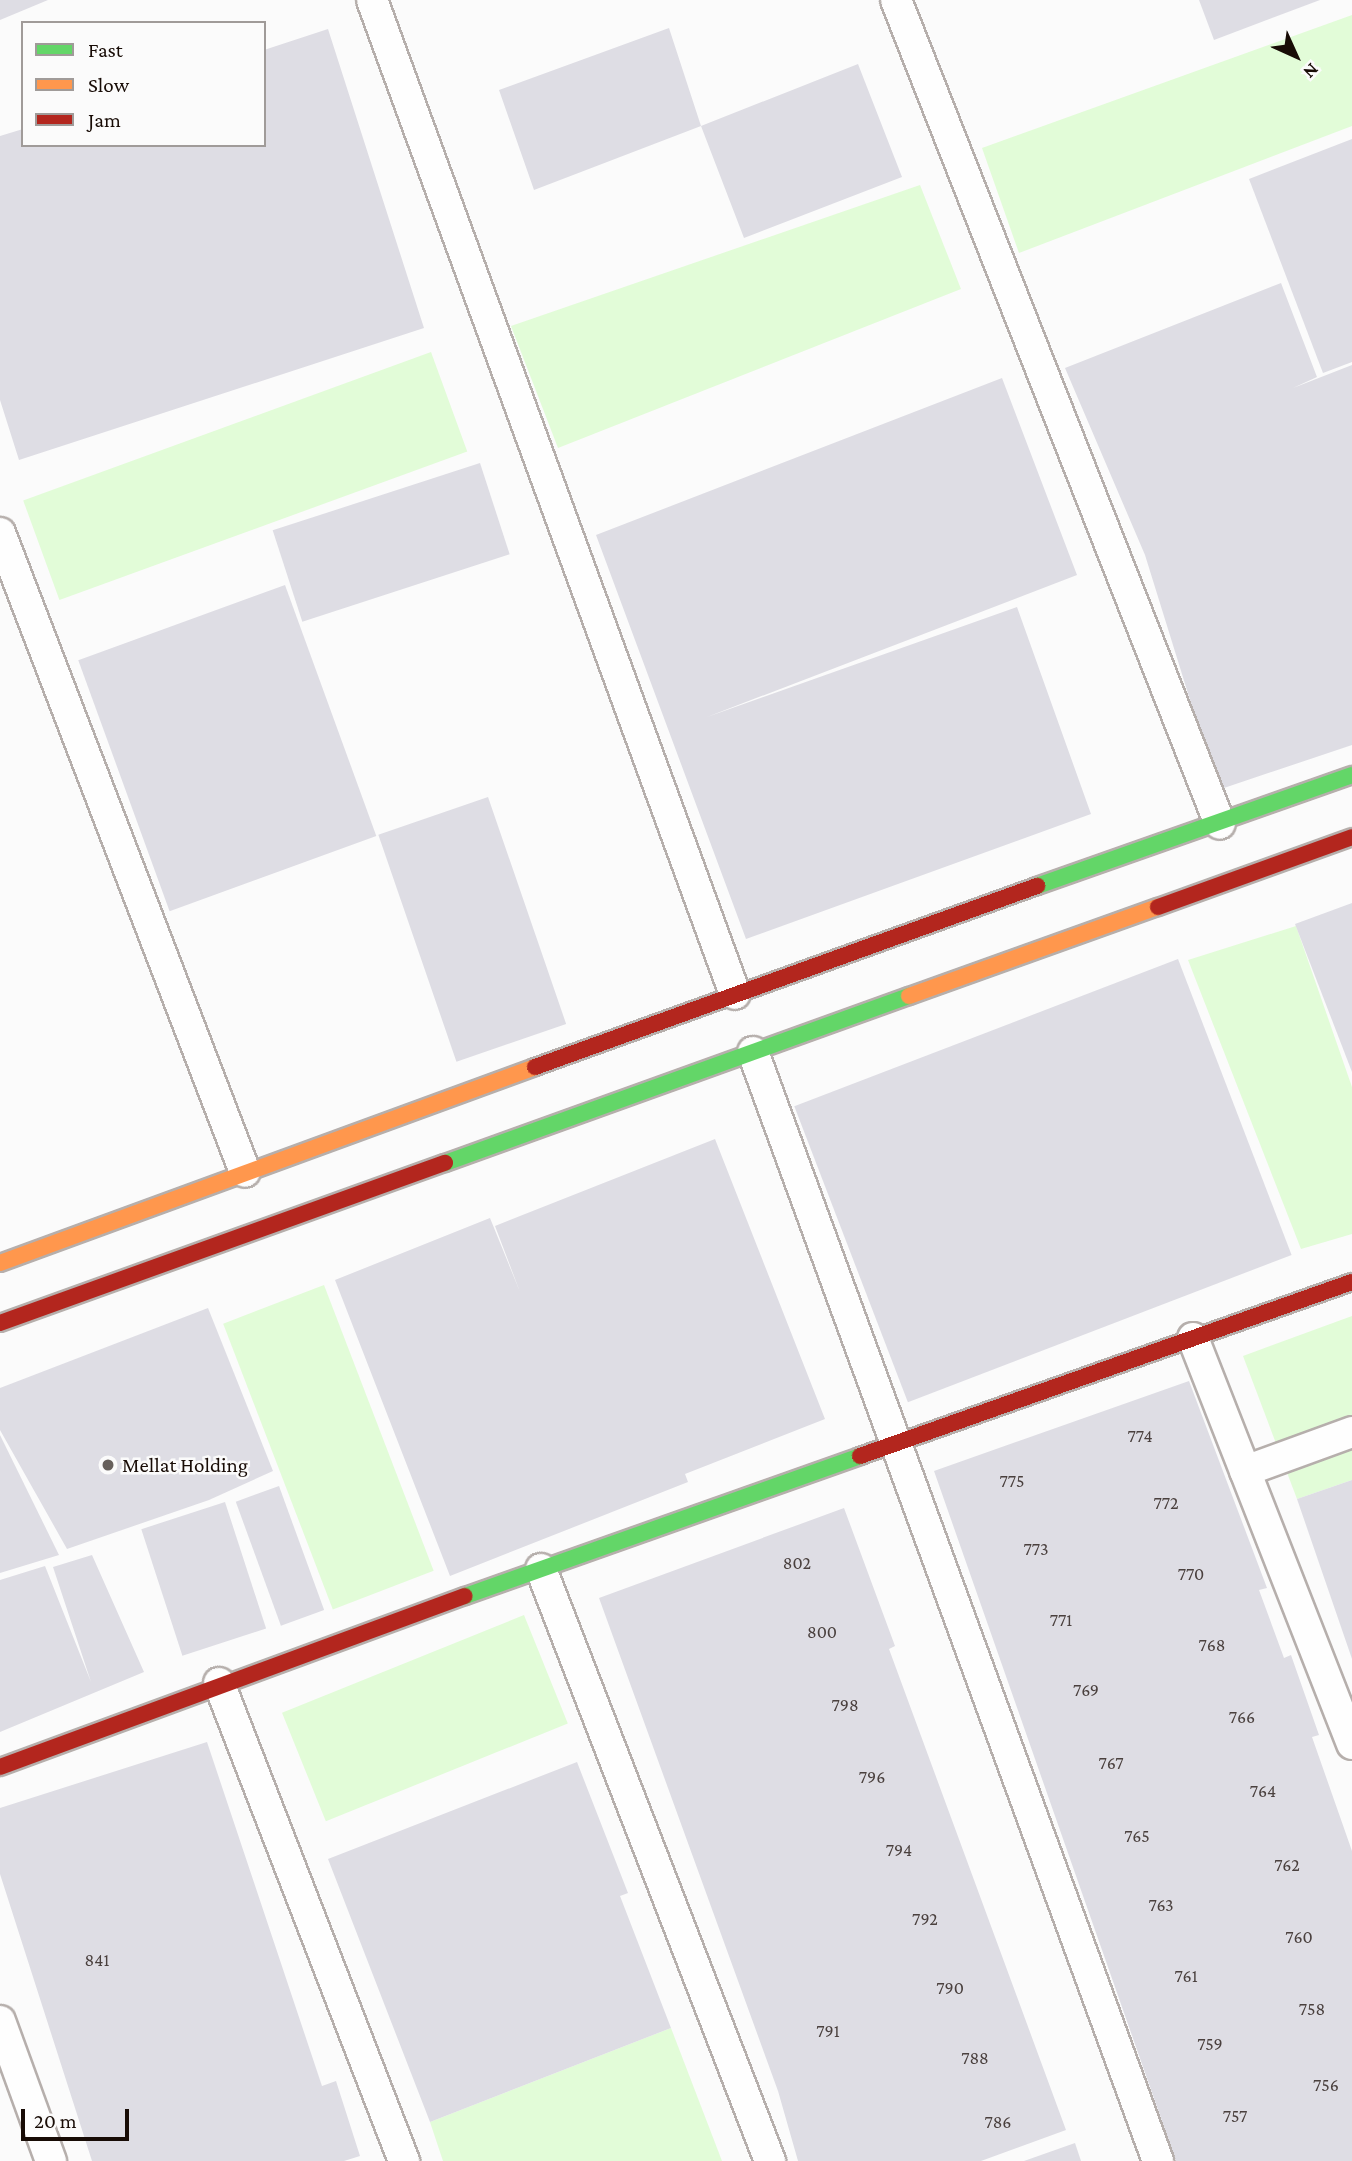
<!DOCTYPE html>
<html>
<head>
<meta charset="utf-8">
<style>
  body { margin:0 }
  #map { position:relative; width:1352px; height:2161px; overflow:hidden; background:#fbfbfb; font-family:"Crimson Pro",serif }
  div>[style] { position:absolute }
  .green>* { inset:0; background:#e2fcd8; transform-origin:0 0 }
  .building>* { inset:0; background:#dedde4; transform-origin:0 0 }
  .roads { filter:drop-shadow(2px 0 #b6afac) drop-shadow(-2px 0 #b6afac) drop-shadow(0 2px #b6afac) drop-shadow(0 -2px #b6afac) }
  .street>* { height:30px; margin:-15px; padding:0 15px; transform-origin:15px; border-radius:15px; background:#fefefe }
  .fast>* { height:16px; margin:-8px; padding:0 8px; transform-origin:8px; border-radius:8px; background:#63d668 }
  .slow>* { height:16px; margin:-8px; padding:0 8px; transform-origin:8px; border-radius:8px; background:#ff974d }
  .jam>* { height:16px; margin:-8px; padding:0 8px; transform-origin:8px; border-radius:8px; background:#b3261e }
  .dots>* { width:19px; height:19px; translate:-50% -50%; box-sizing:border-box; border:4px solid #fbfbfb; border-radius:50% }
  span { translate:-50% -50%; white-space:nowrap; text-align:center; line-height:1.15; -webkit-text-stroke:5px #fbfbfb; paint-order:stroke }
  .number-label { font-size:18px; color:#4a403e }
  .number-label span { -webkit-text-stroke-width:0 }
  .poi-label { font-size:21px; color:#180c06 }
  .left { translate:0 -50%; text-align:left }
  .legend { position:absolute; left:21px; top:21px; width:245px; height:126px; box-sizing:border-box; background:#fbfbfb; border:2px solid #a09b99; margin:0; padding:9px 12px; list-style:none; font-size:21px; color:#180c06 }
  .legend li { display:flex; align-items:center; gap:14px; height:35px }
  .legend b { width:35px; border:2px solid #a09b99 }
  .north { position:absolute; left:1261px; top:21px; width:70px; height:70px; -webkit-text-stroke:5px #fbfbfb; paint-order:stroke; rotate:135deg; font-size:19px; font-weight:700; line-height:28px; text-align:center; color:#180c06 }
  .north::after { content:''; display:block; margin:auto; width:24px; height:32px; background:#180c06; clip-path:polygon(50% 0,100% 100%,50% 72%,0 100%) }
  .scale { position:absolute; left:21px; top:2109px; width:108px; height:32px; box-sizing:border-box; border:4px solid #180c06; border-top:0; padding-left:9px; font-size:21px; line-height:24px; white-space:nowrap; color:#180c06; -webkit-text-stroke:5px #fbfbfb; paint-order:stroke }
</style>
</head>
<body>
<div id="map">
  <div class="green">
    <i style="clip-path:polygon(1352px 15px,1352px 126px,1019px 253px,982px 148px)"></i>
    <i style="clip-path:polygon(920px 185px,961px 289px,558px 448px,511px 326px)"></i>
    <i style="left:431px;top:352px;width:106px;height:434px;rotate:70deg"></i>
    <i style="clip-path:polygon(1296px 926px,1352px 1087px,1352px 1234px,1301px 1249px,1188px 960px)"></i>
    <i style="left:324px;top:1285px;width:306px;height:108px;rotate:69deg"></i>
    <i style="clip-path:polygon(1352px 1316px,1352px 1480px,1297px 1499px,1243px 1356px)"></i>
    <i style="left:524px;top:1615px;width:117px;height:261px;rotate:68deg"></i>
    <i style="clip-path:polygon(671px 2028px,722px 2161px,443px 2161px,430px 2122px)"></i>
  </div>
  <div class="building">
    <i style="clip-path:polygon(0 0,48px 0,0 20px)"></i>
    <i style="clip-path:polygon(1199px 0,1320px 0,1214px 40px)"></i>
    <i style="clip-path:polygon(669px 28px,701px 126px,858px 64px,902px 177px,744px 238px,701px 126px,534px 190px,499px 90px)"></i>
    <i style="clip-path:polygon(328px 29px,424px 328px,19px 460px,0 400px,0 136px,23px 129px,23px 145px,264px 145px,264px 50px)"></i>
    <i style="clip-path:polygon(1352px 139px,1352px 362px,1323px 373px,1249px 179px)"></i>
    <i style="clip-path:polygon(1281px 283px,1317px 377px,1293px 388px,1352px 365px,1352px 745px,1218px 790px,1145px 555px,1065px 368px)"></i>
    <i style="clip-path:polygon(1002px 378px,1077px 575px,707px 717px,1017px 607px,1091px 814px,746px 939px,596px 535px)"></i>
    <i style="left:480px;top:463px;width:96px;height:218px;rotate:72deg"></i>
    <i style="left:285px;top:585px;width:267px;height:220px;rotate:70deg"></i>
    <i style="left:488px;top:797px;width:240px;height:116px;rotate:71deg"></i>
    <i style="clip-path:polygon(1352px 903px,1352px 1072px,1295px 924px)"></i>
    <i style="left:1178px;top:959px;width:317px;height:411px;rotate:69deg"></i>
    <i style="clip-path:polygon(715px 1139px,825px 1419px,685px 1474px,688px 1482px,450px 1576px,335px 1280px,490px 1218px,520px 1292px,495px 1226px)"></i>
    <i style="clip-path:polygon(208px 1308px,273px 1471px,209px 1500px,67px 1549px,0 1430px,0 1388px)"></i>
    <i style="clip-path:polygon(1189px 1381px,1267px 1588px,1259px 1590px,1284px 1658px,1291px 1655px,1319px 1735px,1312px 1737px,1352px 1851px,1352px 2161px,1176px 2161px,934px 1471px)"></i>
    <i style="clip-path:polygon(0 1435px,59px 1555px,0 1573px)"></i>
    <i style="clip-path:polygon(1352px 1480px,1352px 1659px,1297px 1499px)"></i>
    <i style="left:279px;top:1486px;width:132px;height:46px;rotate:70deg"></i>
    <i style="left:225px;top:1502px;width:133px;height:88px;rotate:72deg"></i>
    <i style="clip-path:polygon(844px 1508px,895px 1646px,889px 1649px,1066px 2130px,981px 2161px,798px 2161px,778px 2091px,599px 1598px)"></i>
    <i style="clip-path:polygon(92px 1555px,144px 1672px,0 1732px,0 1580px,45px 1566px,91px 1682px,53px 1567px)"></i>
    <i style="clip-path:polygon(207px 1742px,322px 2086px,336px 2081px,360px 2156px,344px 2161px,92px 2161px,0 1874px,0 1808px)"></i>
    <i style="clip-path:polygon(577px 1762px,628px 1893px,620px 1896px,671px 2028px,430px 2122px,328px 1859px)"></i>
    <i style="clip-path:polygon(1075px 2143px,1081px 2161px,1024px 2161px)"></i>
  </div>
  <div class="roads">
    <div class="street">
      <i style="left:372px;top:0;width:1058px;rotate:69.94deg"></i>
      <i style="left:896px;top:0;width:885px;rotate:68.54deg"></i>
      <i style="left:0;top:533px;width:684px;rotate:69.02deg"></i>
      <i style="left:753px;top:1052px;width:1181px;rotate:69.94deg"></i>
      <i style="left:1193px;top:1338px;width:436px;rotate:68.6deg"></i>
      <i style="left:1245px;top:1471px;width:114px;rotate:-20deg"></i>
      <i style="left:541px;top:1569px;width:635px;rotate:68.85deg"></i>
      <i style="left:219px;top:1683px;width:513px;rotate:68.84deg"></i>
      <i style="left:0;top:2021px;width:149px;rotate:70deg"></i>
    </div>
    <div class="fast">
      <i style="left:1037px;top:886px;width:334px;rotate:-19.4deg"></i>
      <i style="left:445px;top:1163px;width:493px;rotate:-19.8deg"></i>
      <i style="left:465px;top:1596px;width:419px;rotate:-19.5deg"></i>
    </div>
    <div class="slow">
      <i style="left:909px;top:996px;width:264px;rotate:-19.7deg"></i>
      <i style="left:0;top:1263px;width:570px;rotate:-20.12deg"></i>
    </div>
    <div class="jam">
      <i style="left:1158px;top:907px;width:206px;rotate:-19.8deg"></i>
      <i style="left:535px;top:1067px;width:534px;rotate:-19.83deg"></i>
      <i style="left:0;top:1323px;width:473px;rotate:-19.8deg"></i>
      <i style="left:860px;top:1456px;width:522px;rotate:-19.48deg"></i>
      <i style="left:0;top:1767px;width:495px;rotate:-20.2deg"></i>
    </div>
  </div>
  <div class="dots">
    <i style="left:108px;top:1465px;background:#67605c"></i>
  </div>
  <div class="number-label">
    <span style="left:1140px;top:1436px">774</span>
    <span style="left:1012px;top:1481px">775</span>
    <span style="left:1166px;top:1503px">772</span>
    <span style="left:1036px;top:1549px">773</span>
    <span style="left:797px;top:1563px">802</span>
    <span style="left:1191px;top:1574px">770</span>
    <span style="left:1061px;top:1620px">771</span>
    <span style="left:822px;top:1632px">800</span>
    <span style="left:1212px;top:1645px">768</span>
    <span style="left:1086px;top:1690px">769</span>
    <span style="left:845px;top:1705px">798</span>
    <span style="left:1242px;top:1717px">766</span>
    <span style="left:1111px;top:1763px">767</span>
    <span style="left:872px;top:1777px">796</span>
    <span style="left:1263px;top:1791px">764</span>
    <span style="left:1137px;top:1836px">765</span>
    <span style="left:899px;top:1850px">794</span>
    <span style="left:1287px;top:1865px">762</span>
    <span style="left:1161px;top:1905px">763</span>
    <span style="left:925px;top:1919px">792</span>
    <span style="left:1299px;top:1937px">760</span>
    <span style="left:97px;top:1960px">841</span>
    <span style="left:1186px;top:1976px">761</span>
    <span style="left:950px;top:1988px">790</span>
    <span style="left:1312px;top:2009px">758</span>
    <span style="left:828px;top:2031px">791</span>
    <span style="left:1210px;top:2044px">759</span>
    <span style="left:975px;top:2058px">788</span>
    <span style="left:1326px;top:2085px">756</span>
    <span style="left:1235px;top:2116px">757</span>
    <span style="left:998px;top:2122px">786</span>
  </div>
  <div class="poi-label">
    <span class="left" style="left:122px;top:1465px">Mellat Holding</span>
  </div>
  <ul class="legend">
  <li><b style="height:9px;background:#63d668"></b>Fast</li>
  <li><b style="height:9px;background:#ff974d"></b>Slow</li>
  <li><b style="height:9px;background:#b3261e"></b>Jam</li>
  </ul>
  <div class="north">N</div>
  <div class="scale">20 m</div>
</div>
</body>
</html>
